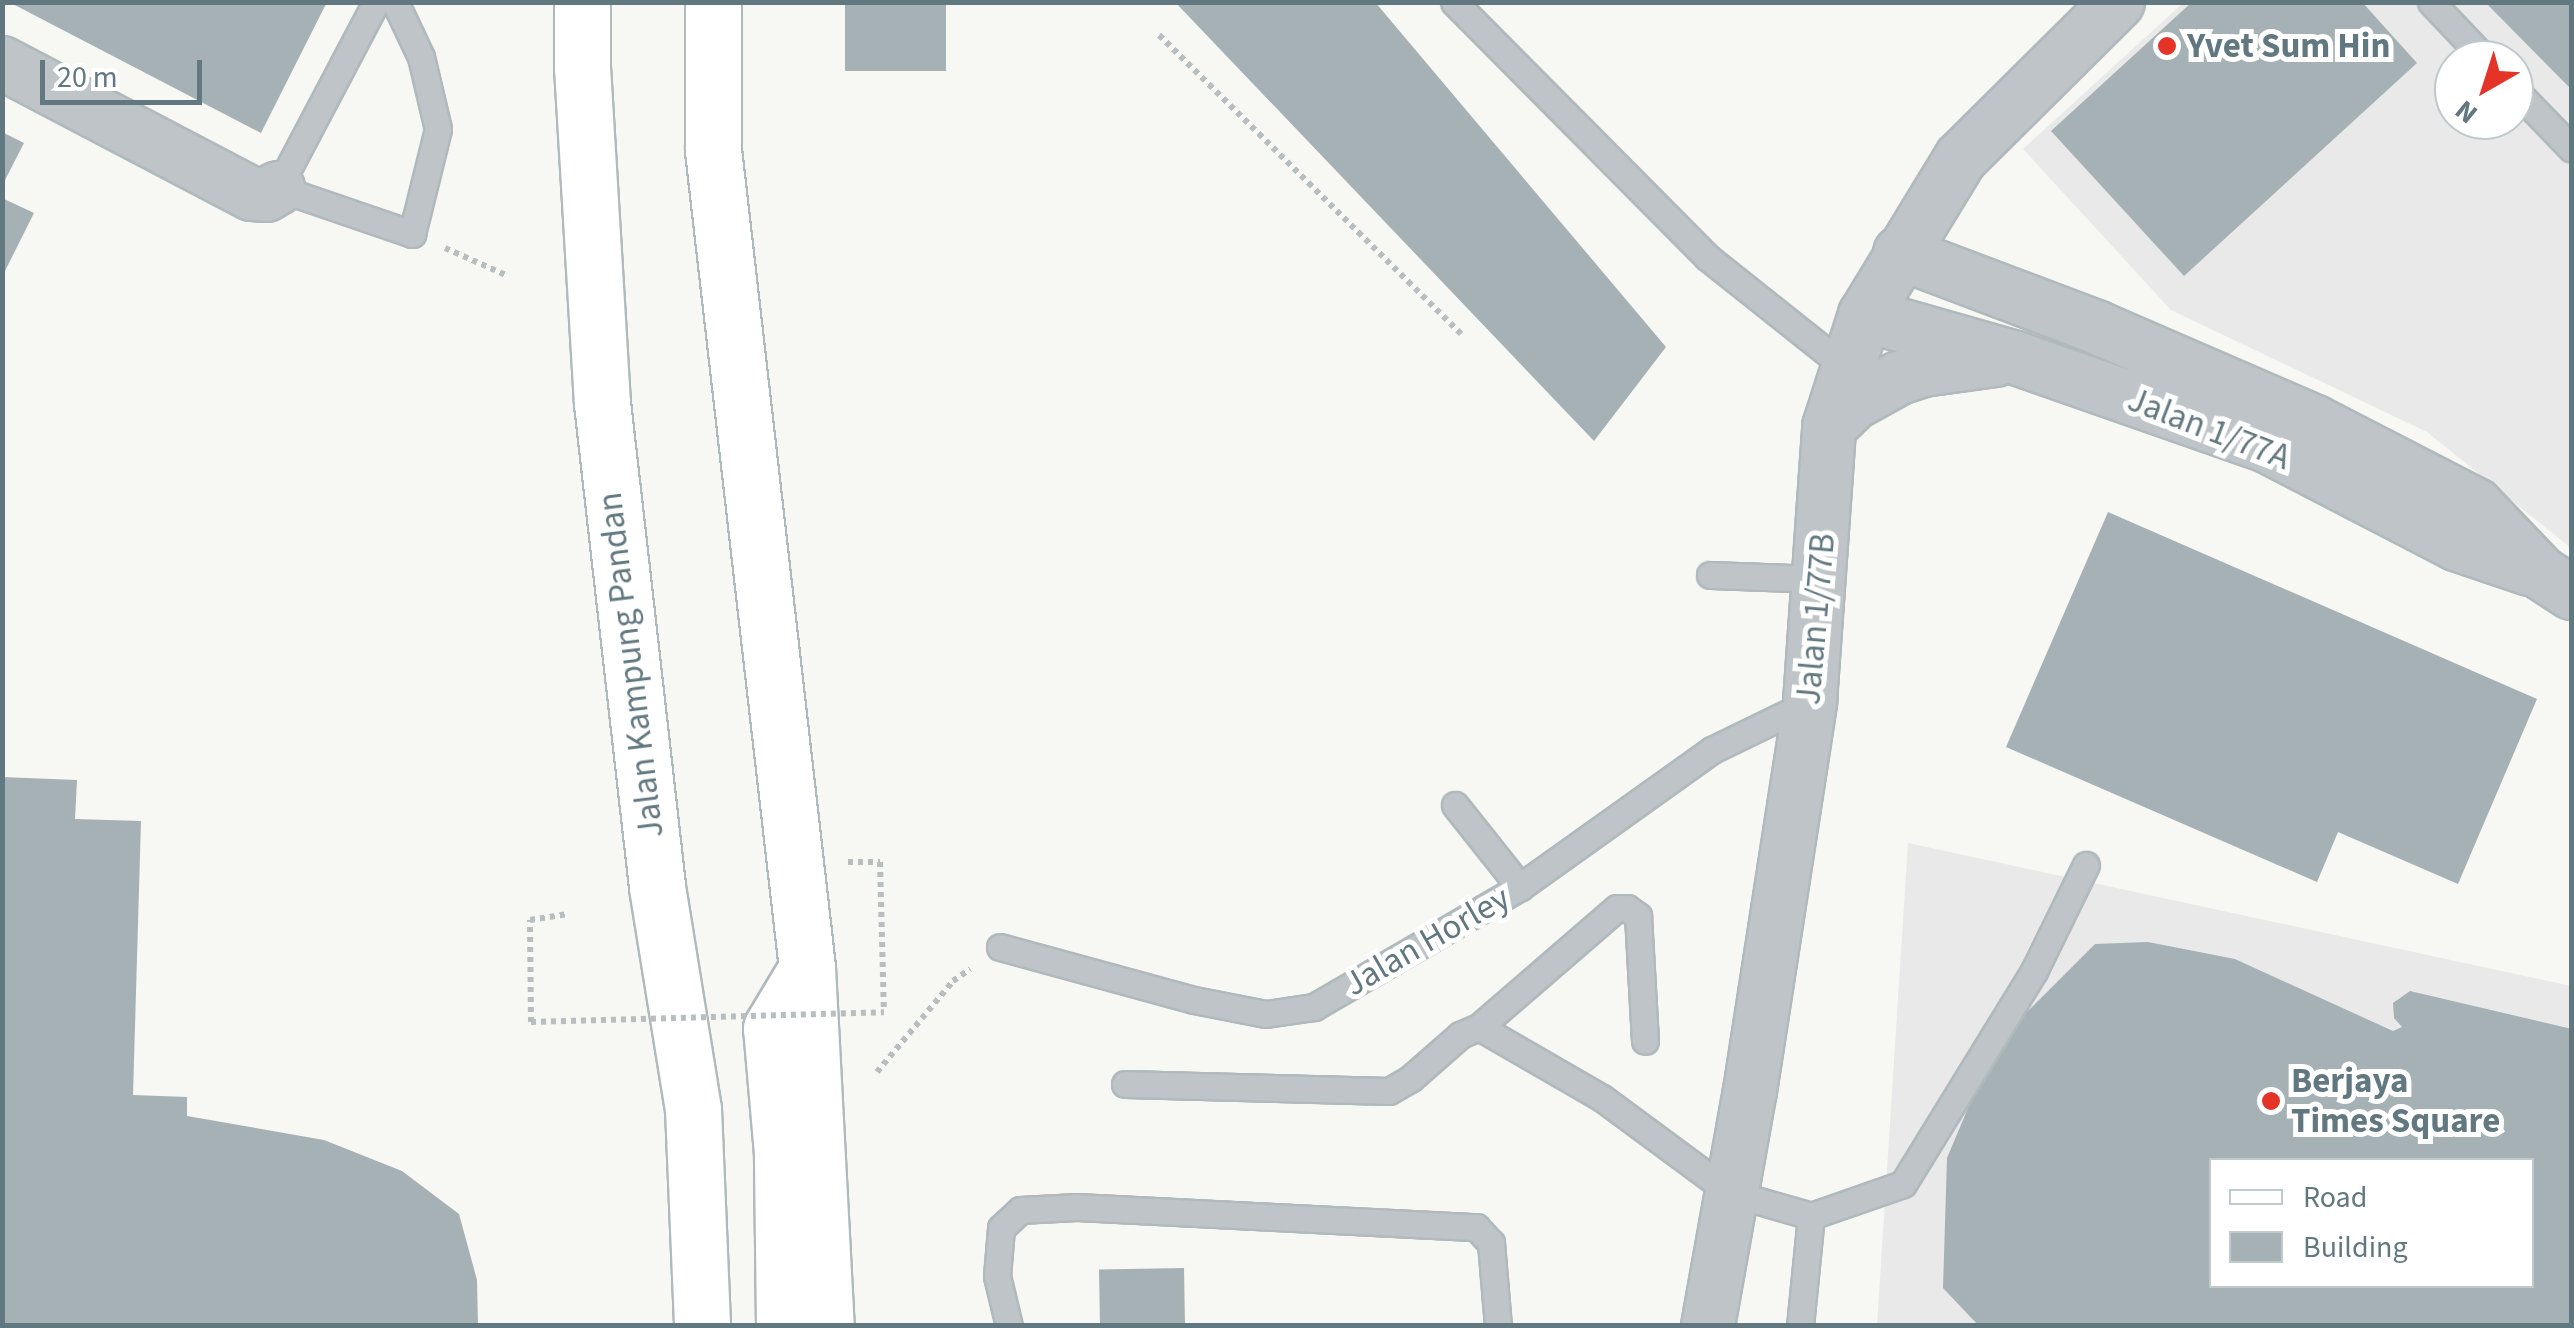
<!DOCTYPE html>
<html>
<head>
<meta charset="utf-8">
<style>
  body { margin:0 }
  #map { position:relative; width:2574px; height:1328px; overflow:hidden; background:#f7f7f4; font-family:"Source Sans 3",sans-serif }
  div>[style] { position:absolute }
  .built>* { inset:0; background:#e8e9e8 }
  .building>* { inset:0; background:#a5b1b4; transform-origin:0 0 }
  .path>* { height:6px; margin-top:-3px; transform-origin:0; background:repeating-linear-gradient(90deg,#b8bdbf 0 5px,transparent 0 10px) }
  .roads { filter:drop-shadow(2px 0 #b0b9bc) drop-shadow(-2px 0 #b0b9bc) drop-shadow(0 2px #b0b9bc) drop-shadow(0 -2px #b0b9bc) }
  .lane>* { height:25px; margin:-12.5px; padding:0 12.5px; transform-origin:12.5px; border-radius:12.5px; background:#bec4c7 }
  .street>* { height:52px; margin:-26px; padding:0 26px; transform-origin:26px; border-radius:26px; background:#bec4c7 }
  .secondary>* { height:55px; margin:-27.5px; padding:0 27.5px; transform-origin:27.5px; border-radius:27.5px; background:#fff }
  .path-bridge>* { height:6px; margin-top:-3px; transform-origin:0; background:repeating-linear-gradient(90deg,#b8bdbf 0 5px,transparent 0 10px) }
  .dots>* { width:28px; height:28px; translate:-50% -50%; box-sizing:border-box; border:5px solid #fff; border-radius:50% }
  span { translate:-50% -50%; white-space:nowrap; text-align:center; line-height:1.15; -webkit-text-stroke:10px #fff; paint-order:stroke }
  .poi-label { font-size:35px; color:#627880; font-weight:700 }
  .left { translate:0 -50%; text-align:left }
  .street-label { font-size:35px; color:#627880 }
  .frame { position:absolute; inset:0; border:5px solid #627880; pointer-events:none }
  .legend { position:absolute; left:2209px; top:1158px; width:325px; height:130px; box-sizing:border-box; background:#fff; border:2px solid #c0c9cc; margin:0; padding:12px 18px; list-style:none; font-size:30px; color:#627880 }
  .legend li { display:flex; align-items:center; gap:20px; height:50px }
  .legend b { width:50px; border:2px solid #c0c9cc }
  .north { position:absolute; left:2434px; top:40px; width:100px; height:100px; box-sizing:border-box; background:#fff; border:2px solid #c0c9cc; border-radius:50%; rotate:219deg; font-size:28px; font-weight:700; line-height:40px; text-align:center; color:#627880 }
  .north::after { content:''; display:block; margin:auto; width:35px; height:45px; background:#e43327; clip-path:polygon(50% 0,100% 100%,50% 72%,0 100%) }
  .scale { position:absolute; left:40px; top:60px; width:162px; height:45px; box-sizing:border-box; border:5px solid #627880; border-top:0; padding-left:12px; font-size:30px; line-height:35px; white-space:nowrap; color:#627880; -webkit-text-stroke:8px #fff; paint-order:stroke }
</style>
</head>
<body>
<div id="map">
  <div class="built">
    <i style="clip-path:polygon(evenodd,2183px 3px,2571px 3px,2571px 548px,2427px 432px,2171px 310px,2023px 149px,2183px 3px,2454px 60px,2514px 60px,2514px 120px,2454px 120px,2454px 60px)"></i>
    <i style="clip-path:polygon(evenodd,1908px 843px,2571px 986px,2571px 1325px,1877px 1326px,1908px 843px,2212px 1160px,2532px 1160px,2532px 1286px,2212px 1286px,2212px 1160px)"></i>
  </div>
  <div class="building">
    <i style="clip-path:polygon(9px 2px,327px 2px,261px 133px)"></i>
    <i style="left:845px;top:2px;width:101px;height:69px"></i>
    <i style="clip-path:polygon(1175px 2px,1375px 2px,1666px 347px,1594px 441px)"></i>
    <i style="clip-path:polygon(2192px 2px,2362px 2px,2417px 63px,2184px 276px,2051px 131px)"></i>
    <i style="clip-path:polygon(2485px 2px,2572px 2px,2572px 90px)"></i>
    <i style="clip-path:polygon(2px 132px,24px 143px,2px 186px)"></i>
    <i style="clip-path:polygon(2px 198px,34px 213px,2px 277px)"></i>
    <i style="clip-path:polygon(2108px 512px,2537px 699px,2458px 884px,2338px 832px,2317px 882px,2006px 747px)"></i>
    <i style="clip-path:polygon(2px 777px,77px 780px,75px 819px,141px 821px,133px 1095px,187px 1097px,187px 1116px,324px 1140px,402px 1171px,459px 1214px,477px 1280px,478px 1326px,2px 1326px)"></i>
    <i style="clip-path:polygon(evenodd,2148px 942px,2235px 959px,2393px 1031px,2402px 1027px,2394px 1018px,2393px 1003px,2410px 991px,2572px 1029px,2572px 1326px,1979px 1326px,1943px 1288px,1947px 1158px,1995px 1044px,2095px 944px,2148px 942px,2212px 1160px,2532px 1160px,2532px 1286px,2212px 1286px,2212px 1160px)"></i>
    <i style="left:1184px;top:1268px;width:58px;height:85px;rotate:89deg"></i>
  </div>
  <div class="path">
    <i style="left:1159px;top:35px;width:425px;rotate:44.7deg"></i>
    <i style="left:445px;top:248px;width:69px;rotate:24deg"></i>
    <i style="left:848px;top:862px;width:32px"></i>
    <i style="left:880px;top:862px;width:150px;rotate:88.5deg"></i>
    <i style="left:531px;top:1022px;width:102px;rotate:-90.6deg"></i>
    <i style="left:530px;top:920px;width:37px;rotate:-9deg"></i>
    <i style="left:877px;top:1072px;width:119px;rotate:-50.1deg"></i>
    <i style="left:953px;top:981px;width:21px;rotate:-35deg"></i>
  </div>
  <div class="roads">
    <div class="lane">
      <i style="left:376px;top:2px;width:210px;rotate:117.8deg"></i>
      <i style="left:278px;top:188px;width:142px;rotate:18.9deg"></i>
      <i style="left:412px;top:234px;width:108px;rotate:-76.1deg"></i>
      <i style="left:438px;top:129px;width:74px;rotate:-103.3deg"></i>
      <i style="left:421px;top:57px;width:61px;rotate:-115.3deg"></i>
      <i style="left:1454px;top:2px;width:359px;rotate:45.2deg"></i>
      <i style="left:1707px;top:257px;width:180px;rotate:38.5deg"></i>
      <i style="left:2431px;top:2px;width:80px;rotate:46.5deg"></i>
      <i style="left:2514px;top:89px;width:83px;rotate:46deg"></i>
      <i style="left:1710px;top:575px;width:110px;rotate:2.1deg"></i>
      <i style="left:1455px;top:805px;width:105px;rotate:51.6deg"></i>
      <i style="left:1000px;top:947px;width:201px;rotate:15.3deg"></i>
      <i style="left:1194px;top:1000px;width:73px;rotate:11deg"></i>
      <i style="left:1266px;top:1014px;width:49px;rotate:-8.3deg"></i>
      <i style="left:1314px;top:1007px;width:238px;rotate:-30.2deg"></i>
      <i style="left:1520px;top:887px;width:236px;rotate:-35.5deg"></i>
      <i style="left:1712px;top:750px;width:108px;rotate:-25.9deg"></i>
      <i style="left:1479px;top:1027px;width:182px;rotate:-40.8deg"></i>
      <i style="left:1617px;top:908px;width:10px"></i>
      <i style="left:1627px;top:908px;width:14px;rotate:36deg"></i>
      <i style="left:1638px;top:916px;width:125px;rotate:86.8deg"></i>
      <i style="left:1125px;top:1084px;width:264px;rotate:1.5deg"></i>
      <i style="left:1389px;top:1091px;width:24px;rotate:-30deg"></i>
      <i style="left:1410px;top:1079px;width:67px;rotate:-41.3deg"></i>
      <i style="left:1460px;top:1035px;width:21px;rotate:-23deg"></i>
      <i style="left:1479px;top:1027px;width:142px;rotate:30deg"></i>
      <i style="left:1602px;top:1098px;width:160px;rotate:36.4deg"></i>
      <i style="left:1731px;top:1193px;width:83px;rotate:16deg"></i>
      <i style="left:1811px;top:1216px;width:97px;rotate:-19.2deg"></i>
      <i style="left:1903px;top:1184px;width:250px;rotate:-58.4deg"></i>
      <i style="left:2034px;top:971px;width:118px;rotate:-63.9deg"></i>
      <i style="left:1009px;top:1326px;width:51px;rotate:-103.5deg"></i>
      <i style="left:997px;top:1276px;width:48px;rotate:-85.2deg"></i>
      <i style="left:1001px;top:1228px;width:26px;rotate:-43deg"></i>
      <i style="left:1020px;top:1210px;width:57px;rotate:-3deg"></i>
      <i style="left:1077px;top:1207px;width:400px;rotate:2.9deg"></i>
      <i style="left:1476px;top:1227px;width:22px;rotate:47deg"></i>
      <i style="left:1491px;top:1243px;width:83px;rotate:85.2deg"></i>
      <i style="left:1800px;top:1326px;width:111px;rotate:-84.3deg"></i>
    </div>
    <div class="street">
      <i style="left:2px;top:63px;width:282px;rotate:27.7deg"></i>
      <i style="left:252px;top:194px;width:14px;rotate:4deg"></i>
      <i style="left:266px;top:195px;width:14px;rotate:-30deg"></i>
      <i style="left:1900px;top:253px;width:212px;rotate:20.7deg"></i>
      <i style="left:2098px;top:328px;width:236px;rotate:23.4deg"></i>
      <i style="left:2315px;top:422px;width:181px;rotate:27.3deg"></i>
      <i style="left:2476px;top:505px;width:94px;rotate:46.3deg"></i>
      <i style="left:2541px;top:573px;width:37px;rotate:33deg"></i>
      <i style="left:1865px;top:315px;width:157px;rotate:15.9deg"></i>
      <i style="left:2016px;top:358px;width:266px;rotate:19.3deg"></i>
      <i style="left:2267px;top:446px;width:213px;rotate:27.4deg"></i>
      <i style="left:2456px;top:544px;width:78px;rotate:18.7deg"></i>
      <i style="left:1829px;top:427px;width:35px;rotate:-44deg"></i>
      <i style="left:1854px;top:403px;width:51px;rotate:-29.1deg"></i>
      <i style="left:1899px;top:378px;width:25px;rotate:-18deg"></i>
      <i style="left:1923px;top:370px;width:73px;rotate:-7.9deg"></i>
      <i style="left:1708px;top:1326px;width:239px;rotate:-79.9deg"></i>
      <i style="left:1750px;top:1091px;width:394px;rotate:-81.2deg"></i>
      <i style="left:1810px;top:702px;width:276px;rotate:-86deg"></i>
      <i style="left:1829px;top:427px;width:118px;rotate:-72.2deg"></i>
      <i style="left:1865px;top:315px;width:184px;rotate:-58.6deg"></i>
      <i style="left:1961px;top:158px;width:221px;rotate:-44.8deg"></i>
    </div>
    <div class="secondary">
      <i style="left:582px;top:2px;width:65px;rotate:90deg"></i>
      <i style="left:582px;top:67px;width:337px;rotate:86.6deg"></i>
      <i style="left:602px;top:403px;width:487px;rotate:83.5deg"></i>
      <i style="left:657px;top:887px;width:225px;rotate:80.8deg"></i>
      <i style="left:693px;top:1109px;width:217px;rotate:87.6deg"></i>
      <i style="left:713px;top:2px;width:148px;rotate:90deg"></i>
      <i style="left:713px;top:150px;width:823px;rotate:83.44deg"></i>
      <i style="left:807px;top:968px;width:359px;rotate:87deg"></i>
      <i style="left:784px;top:1326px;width:173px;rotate:-90.7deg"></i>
      <i style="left:782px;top:1153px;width:125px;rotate:-95deg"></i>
      <i style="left:771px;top:1028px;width:70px;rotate:-59deg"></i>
    </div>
  </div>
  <div class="path-bridge">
    <i style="left:531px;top:1022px;width:353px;rotate:-1.6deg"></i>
  </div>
  <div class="dots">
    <i style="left:2167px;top:46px;background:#e43327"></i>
    <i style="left:2271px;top:1101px;background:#e43327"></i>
  </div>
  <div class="poi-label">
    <span class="left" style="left:2187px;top:46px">Yvet Sum Hin</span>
    <span class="left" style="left:2291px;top:1101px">Berjaya<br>Times Square</span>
  </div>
  <div class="street-label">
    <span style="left:2209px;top:429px;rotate:21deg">Jalan 1/77A</span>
    <span style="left:1816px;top:619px;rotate:-85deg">Jalan 1/77B</span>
    <span style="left:631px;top:665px;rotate:-97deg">Jalan Kampung Pandan</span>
    <span style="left:1427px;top:941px;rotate:-30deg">Jalan Horley</span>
  </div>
  <div class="frame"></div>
  <ul class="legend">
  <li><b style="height:12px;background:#fff"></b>Road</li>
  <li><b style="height:28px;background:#a5b1b4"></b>Building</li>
  </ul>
  <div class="north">N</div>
  <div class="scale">20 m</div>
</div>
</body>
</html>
